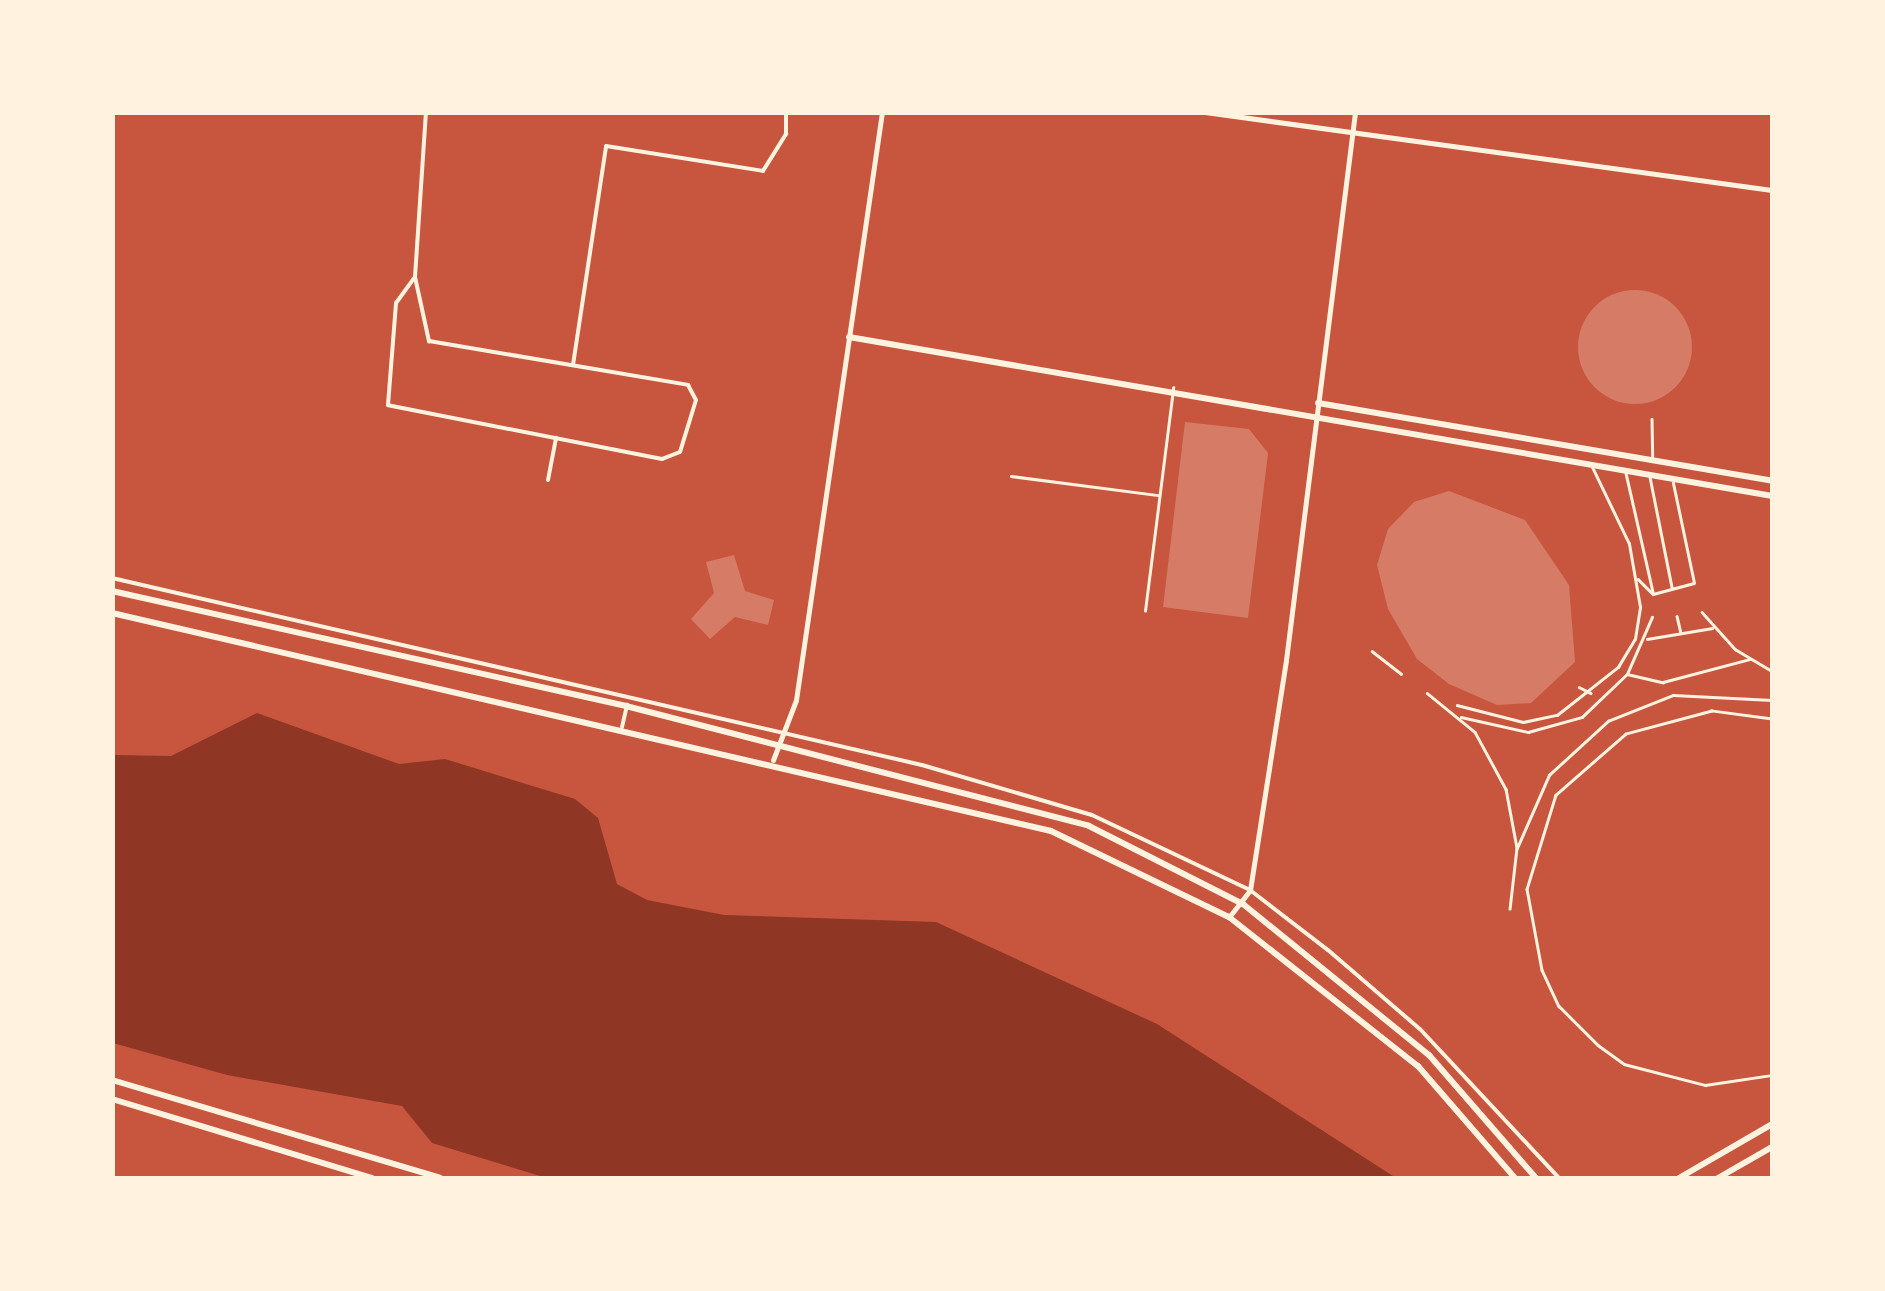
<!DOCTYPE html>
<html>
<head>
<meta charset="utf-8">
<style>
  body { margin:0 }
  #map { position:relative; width:1885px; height:1291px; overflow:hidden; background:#c8553d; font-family:"Times New Roman",serif }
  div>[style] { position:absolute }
  .water>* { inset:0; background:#8f3625 }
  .building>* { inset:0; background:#d67c66 }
  .round { border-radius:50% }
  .pedestrian>* { height:2.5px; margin:-1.25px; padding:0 1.25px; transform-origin:1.25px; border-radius:1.25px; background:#fff3e0 }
  .minor>* { height:4px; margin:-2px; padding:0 2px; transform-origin:2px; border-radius:2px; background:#fff3e0 }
  .tertiary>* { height:5px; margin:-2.5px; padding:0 2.5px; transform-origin:2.5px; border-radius:2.5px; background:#fff3e0 }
  .secondary>* { height:5px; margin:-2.5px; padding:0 2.5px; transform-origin:2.5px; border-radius:2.5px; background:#fff3e0 }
  .primary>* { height:6px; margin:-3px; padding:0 3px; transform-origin:3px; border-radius:3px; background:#fff3e0 }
  .trunk>* { height:6px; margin:-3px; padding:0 3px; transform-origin:3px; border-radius:3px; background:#fff3e0 }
  span { translate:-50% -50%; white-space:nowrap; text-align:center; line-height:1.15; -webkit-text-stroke:10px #fff3e0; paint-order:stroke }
  .frame { position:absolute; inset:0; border:115px solid #fff3e0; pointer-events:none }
</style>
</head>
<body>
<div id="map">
  <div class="water">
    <i style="clip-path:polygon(257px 713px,399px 764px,445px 759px,575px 799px,598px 818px,617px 884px,647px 900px,724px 915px,936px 922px,1157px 1024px,1396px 1178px,547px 1178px,432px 1143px,402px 1106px,227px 1075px,113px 1043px,113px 755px,171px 756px)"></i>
  </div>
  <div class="building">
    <i class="round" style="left:1578px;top:290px;width:114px;height:114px"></i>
    <i style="clip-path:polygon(1185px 422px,1249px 429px,1268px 453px,1248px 618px,1163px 607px)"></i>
    <i style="clip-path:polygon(1449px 491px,1525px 520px,1569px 585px,1575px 662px,1531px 703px,1497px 705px,1449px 684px,1417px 659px,1388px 609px,1377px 565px,1388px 529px,1414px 502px)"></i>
    <i style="clip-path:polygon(734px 555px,745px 591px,774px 600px,768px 625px,735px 617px,710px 639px,691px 619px,714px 593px,706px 562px)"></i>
  </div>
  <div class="pedestrian">
    <i style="left:1652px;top:419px;width:39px;rotate:89deg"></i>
    <i style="left:1626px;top:473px;width:122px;rotate:77.2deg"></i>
    <i style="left:1011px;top:476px;width:148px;rotate:7.4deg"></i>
    <i style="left:1650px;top:477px;width:112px;rotate:78.7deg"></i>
    <i style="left:1638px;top:579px;width:21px;rotate:45deg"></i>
    <i style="left:1653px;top:594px;width:42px;rotate:-15deg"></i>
    <i style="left:1694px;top:583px;width:102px;rotate:-101.9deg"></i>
    <i style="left:1145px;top:611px;width:225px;rotate:-82.8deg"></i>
    <i style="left:1702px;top:612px;width:50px;rotate:48.3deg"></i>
    <i style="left:1735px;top:649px;width:43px;rotate:30.7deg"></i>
    <i style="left:1677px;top:616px;width:17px;rotate:77deg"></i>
    <i style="left:1647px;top:639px;width:66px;rotate:-9.6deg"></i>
    <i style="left:1372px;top:651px;width:37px;rotate:38deg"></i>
    <i style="left:1627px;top:674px;width:37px;rotate:13deg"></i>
    <i style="left:1663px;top:682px;width:90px;rotate:-14.8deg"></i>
    <i style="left:1579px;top:687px;width:13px;rotate:27deg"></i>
    <i style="left:1427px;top:693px;width:62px;rotate:39.1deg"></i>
    <i style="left:1475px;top:732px;width:65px;rotate:61.5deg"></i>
    <i style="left:1506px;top:789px;width:60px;rotate:79.4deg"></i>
    <i style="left:1517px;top:848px;width:61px;rotate:96.5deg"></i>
    <i style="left:1457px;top:705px;width:68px;rotate:14.4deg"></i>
    <i style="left:1523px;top:722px;width:35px;rotate:-12deg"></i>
    <i style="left:1557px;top:715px;width:78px;rotate:-38.2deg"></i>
    <i style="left:1618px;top:667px;width:33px;rotate:-59deg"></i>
    <i style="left:1635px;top:639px;width:32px;rotate:-81deg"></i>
    <i style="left:1640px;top:607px;width:64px;rotate:-99.9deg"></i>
    <i style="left:1629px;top:544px;width:85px;rotate:-115.7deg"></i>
    <i style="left:1461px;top:717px;width:69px;rotate:12.6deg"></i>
    <i style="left:1528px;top:732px;width:56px;rotate:-15.5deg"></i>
    <i style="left:1582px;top:717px;width:62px;rotate:-43.7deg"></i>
    <i style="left:1627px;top:674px;width:62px;rotate:-66.3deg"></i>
    <i style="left:1772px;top:719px;width:61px;rotate:-172.4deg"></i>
    <i style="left:1712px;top:711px;width:89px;rotate:165deg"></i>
    <i style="left:1626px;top:734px;width:93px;rotate:138.9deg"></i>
    <i style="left:1556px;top:795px;width:98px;rotate:107.1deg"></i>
    <i style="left:1527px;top:889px;width:82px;rotate:79.5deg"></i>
    <i style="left:1542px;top:970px;width:40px;rotate:65deg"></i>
    <i style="left:1559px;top:1006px;width:55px;rotate:45deg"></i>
    <i style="left:1598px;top:1045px;width:32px;rotate:36deg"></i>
    <i style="left:1624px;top:1064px;width:84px;rotate:14.5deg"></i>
    <i style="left:1705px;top:1085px;width:68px;rotate:-8.5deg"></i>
    <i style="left:1517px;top:848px;width:80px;rotate:-66.3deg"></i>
    <i style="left:1549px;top:775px;width:80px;rotate:-42.5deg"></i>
    <i style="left:1608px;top:721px;width:70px;rotate:-21.8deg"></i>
    <i style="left:1673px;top:695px;width:99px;rotate:2.9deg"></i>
  </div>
  <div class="minor">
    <i style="left:415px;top:277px;width:66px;rotate:77.7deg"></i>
    <i style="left:429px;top:341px;width:263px;rotate:9.6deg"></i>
    <i style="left:688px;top:385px;width:17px;rotate:62deg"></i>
    <i style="left:696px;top:400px;width:54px;rotate:107.1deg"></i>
    <i style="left:680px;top:452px;width:19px;rotate:159deg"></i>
    <i style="left:662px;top:459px;width:279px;rotate:-168.9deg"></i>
    <i style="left:388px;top:405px;width:102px;rotate:-85.5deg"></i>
    <i style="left:396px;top:303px;width:32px;rotate:-54deg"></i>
    <i style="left:415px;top:277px;width:165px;rotate:-86.2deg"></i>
    <i style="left:573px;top:365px;width:221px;rotate:-81.4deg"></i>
    <i style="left:606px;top:146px;width:159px;rotate:9deg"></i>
    <i style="left:763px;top:171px;width:44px;rotate:-58.1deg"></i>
    <i style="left:786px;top:134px;width:22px;rotate:-90deg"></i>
    <i style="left:548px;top:480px;width:43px;rotate:-79.2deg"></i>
    <i style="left:112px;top:578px;width:831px;rotate:13deg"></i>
    <i style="left:922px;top:765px;width:177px;rotate:16.4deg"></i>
    <i style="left:1092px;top:815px;width:175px;rotate:25.4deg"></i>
    <i style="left:1250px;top:890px;width:98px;rotate:37.6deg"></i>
    <i style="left:1328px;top:950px;width:121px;rotate:40.7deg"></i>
    <i style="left:1420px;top:1029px;width:204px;rotate:47deg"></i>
    <i style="left:622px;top:727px;width:23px;rotate:-77deg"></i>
  </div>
  <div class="tertiary">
    <i style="left:1205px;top:112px;width:572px;rotate:7.83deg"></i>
    <i style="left:773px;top:760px;width:64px;rotate:-69deg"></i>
    <i style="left:796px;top:700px;width:594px;rotate:-81.68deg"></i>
  </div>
  <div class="secondary">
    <i style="left:1229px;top:917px;width:34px;rotate:-52deg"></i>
    <i style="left:1250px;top:890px;width:233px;rotate:-81.1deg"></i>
    <i style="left:1286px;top:660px;width:552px;rotate:-82.82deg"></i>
  </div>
  <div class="primary">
    <i style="left:849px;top:337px;width:937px;rotate:9.77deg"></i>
    <i style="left:1318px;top:403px;width:461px;rotate:9.7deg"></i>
    <i style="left:112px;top:1080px;width:342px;rotate:16.6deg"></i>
    <i style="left:112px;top:1099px;width:272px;rotate:16.9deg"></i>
    <i style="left:1679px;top:1178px;width:108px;rotate:-30.1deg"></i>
    <i style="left:1718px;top:1178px;width:62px;rotate:-29.9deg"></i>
  </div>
  <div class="trunk">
    <i style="left:112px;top:591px;width:527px;rotate:12.61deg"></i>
    <i style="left:626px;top:706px;width:478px;rotate:14.5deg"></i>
    <i style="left:1089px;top:826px;width:173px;rotate:26.9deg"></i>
    <i style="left:1243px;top:904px;width:240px;rotate:39.1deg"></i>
    <i style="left:1429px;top:1055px;width:163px;rotate:49deg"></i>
    <i style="left:112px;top:613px;width:964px;rotate:13.07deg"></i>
    <i style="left:1051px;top:831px;width:198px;rotate:25.8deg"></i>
    <i style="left:1229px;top:917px;width:241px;rotate:38.3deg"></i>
    <i style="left:1418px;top:1066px;width:148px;rotate:49.1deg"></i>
  </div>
  <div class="frame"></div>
</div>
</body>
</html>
